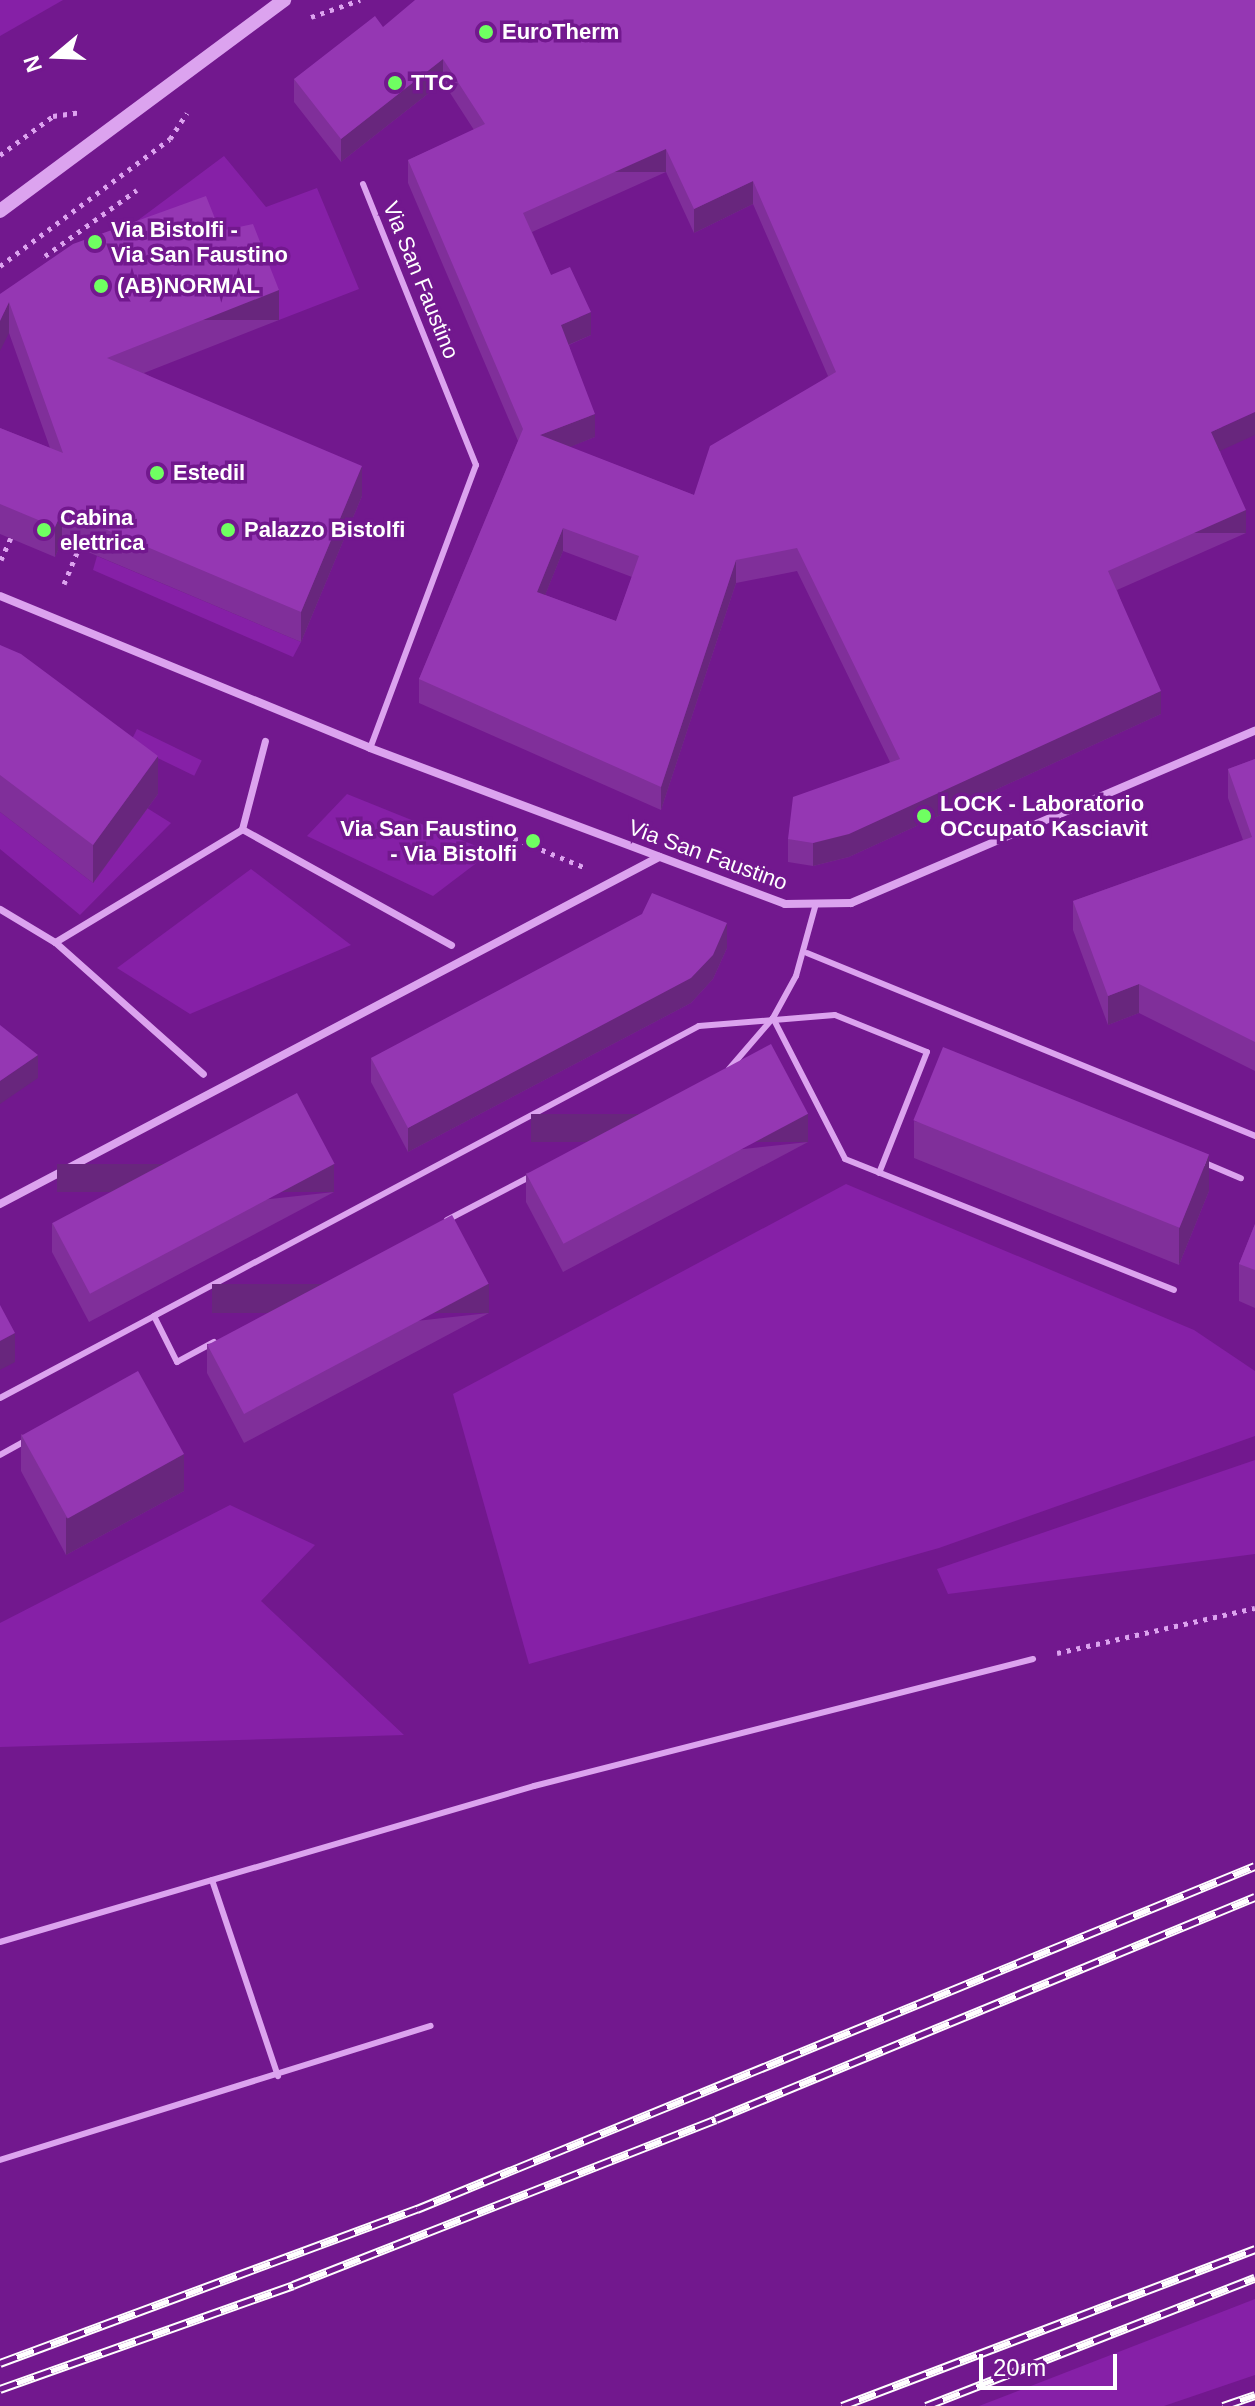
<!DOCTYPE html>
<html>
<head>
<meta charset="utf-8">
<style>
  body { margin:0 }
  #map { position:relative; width:1255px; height:2406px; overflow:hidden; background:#72188e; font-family:Helvetica,sans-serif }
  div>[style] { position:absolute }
  .green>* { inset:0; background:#8620a7; transform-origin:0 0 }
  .path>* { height:5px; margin-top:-2.5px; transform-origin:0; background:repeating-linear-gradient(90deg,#dca3ef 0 4px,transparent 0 10px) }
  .service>* { height:6px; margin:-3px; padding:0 3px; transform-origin:3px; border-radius:3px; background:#dca3ef }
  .pedestrian>* { height:7px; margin:-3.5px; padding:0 3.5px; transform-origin:3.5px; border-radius:3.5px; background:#dca3ef }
  .minor>* { height:8px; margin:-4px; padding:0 4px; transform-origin:4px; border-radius:4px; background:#dca3ef }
  .tertiary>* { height:14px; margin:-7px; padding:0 7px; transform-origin:7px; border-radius:7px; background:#dca3ef }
  .rail>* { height:9px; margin-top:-4.5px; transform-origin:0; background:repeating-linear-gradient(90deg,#72188e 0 18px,#fff 0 36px); box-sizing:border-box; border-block:2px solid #fff }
  .wall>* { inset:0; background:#802f9a }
  .shaded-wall>* { inset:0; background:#68267d; transform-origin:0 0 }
  .building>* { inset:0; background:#9537b3; transform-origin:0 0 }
  .dots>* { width:22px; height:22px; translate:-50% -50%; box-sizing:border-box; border:4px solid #72188e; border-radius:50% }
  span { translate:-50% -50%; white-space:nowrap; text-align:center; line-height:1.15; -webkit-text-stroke:7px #72188e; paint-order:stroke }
  .poi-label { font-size:22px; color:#fff; font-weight:700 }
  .left { translate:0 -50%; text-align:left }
  .right { translate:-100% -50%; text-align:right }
  .street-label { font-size:22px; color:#fff }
  .north { position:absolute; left:16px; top:16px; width:80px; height:80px; -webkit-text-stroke:6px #72188e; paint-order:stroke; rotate:251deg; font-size:22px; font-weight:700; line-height:32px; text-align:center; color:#fff }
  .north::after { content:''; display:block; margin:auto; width:28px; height:36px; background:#fff; clip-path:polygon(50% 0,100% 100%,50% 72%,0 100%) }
  .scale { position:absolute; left:979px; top:2354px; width:138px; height:36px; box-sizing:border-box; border:4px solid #fff; border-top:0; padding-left:10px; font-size:24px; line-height:28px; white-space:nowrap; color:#fff; -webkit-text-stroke:6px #72188e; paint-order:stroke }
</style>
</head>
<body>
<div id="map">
  <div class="green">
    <i style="clip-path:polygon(0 0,63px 0,0 36px)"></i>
    <i style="clip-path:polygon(224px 156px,266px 207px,317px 188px,359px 289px,279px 320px,70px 271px)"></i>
    <i style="clip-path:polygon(97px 556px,301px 642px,293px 657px,93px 570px)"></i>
    <i style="left:137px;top:729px;width:72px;height:17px;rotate:26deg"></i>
    <i style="clip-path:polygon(347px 794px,491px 852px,433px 896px,307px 836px)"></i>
    <i style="clip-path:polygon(147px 808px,171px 823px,80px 915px,0 849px,0 812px,93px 883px)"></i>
    <i style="clip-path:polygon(251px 869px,351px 945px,190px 1014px,117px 968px)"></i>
    <i style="clip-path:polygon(846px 1184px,1194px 1330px,1255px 1371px,1255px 1436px,939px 1548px,529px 1664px,453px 1394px)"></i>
    <i style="clip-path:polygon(1255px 1460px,1255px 1554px,948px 1594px,937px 1569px)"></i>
    <i style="clip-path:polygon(230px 1505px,315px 1545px,261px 1601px,404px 1735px,0 1747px,0 1623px)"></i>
    <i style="clip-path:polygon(1255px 2299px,1255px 2375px,1164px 2406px,979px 2406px)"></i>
  </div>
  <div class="path">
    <i style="left:311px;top:17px;width:52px;rotate:-19.1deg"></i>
    <i style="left:0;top:155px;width:66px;rotate:-36.3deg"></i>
    <i style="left:53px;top:116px;width:27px;rotate:-8deg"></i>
    <i style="left:50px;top:265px;width:10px;rotate:-119deg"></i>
    <i style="left:45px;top:256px;width:113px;rotate:-35.7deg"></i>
    <i style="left:0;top:266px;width:212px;rotate:-36.8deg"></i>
    <i style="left:170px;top:139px;width:31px;rotate:-57deg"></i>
    <i style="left:1px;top:560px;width:27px;rotate:-66deg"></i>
    <i style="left:64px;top:584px;width:44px;rotate:-67.5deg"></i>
    <i style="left:477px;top:823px;width:116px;rotate:22.4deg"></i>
    <i style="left:1057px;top:1653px;width:203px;rotate:-12.8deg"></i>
  </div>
  <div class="service">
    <i style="left:363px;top:184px;width:303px;rotate:68.1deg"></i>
    <i style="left:476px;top:465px;width:302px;rotate:110.5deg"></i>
    <i style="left:807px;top:953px;width:484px;rotate:22.2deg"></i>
    <i style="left:773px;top:1018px;width:158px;rotate:62.9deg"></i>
    <i style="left:845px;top:1159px;width:354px;rotate:21.7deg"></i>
    <i style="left:729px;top:1069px;width:67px;rotate:-49.2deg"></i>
    <i style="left:773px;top:1018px;width:48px;rotate:-61.3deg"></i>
    <i style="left:796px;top:976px;width:72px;rotate:-74.6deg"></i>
    <i style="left:1205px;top:1163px;width:39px;rotate:23deg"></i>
    <i style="left:447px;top:1220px;width:97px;rotate:-27.6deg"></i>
    <i style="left:214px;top:1342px;width:42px;rotate:151.6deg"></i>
    <i style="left:177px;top:1362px;width:51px;rotate:-116.6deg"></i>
    <i style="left:154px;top:1316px;width:617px;rotate:-28.02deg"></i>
    <i style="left:699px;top:1026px;width:136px;rotate:-4.6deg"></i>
    <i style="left:835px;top:1015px;width:99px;rotate:21.9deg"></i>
    <i style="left:927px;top:1052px;width:130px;rotate:111.6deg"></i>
    <i style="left:0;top:1398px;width:174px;rotate:-28deg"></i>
    <i style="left:0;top:1455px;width:29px;rotate:-29deg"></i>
    <i style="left:212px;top:1880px;width:207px;rotate:71.4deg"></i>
    <i style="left:0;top:1942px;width:556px;rotate:-16.28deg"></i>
    <i style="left:534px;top:1786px;width:515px;rotate:-14.28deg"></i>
    <i style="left:0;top:2160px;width:451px;rotate:-17.3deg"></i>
  </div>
  <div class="pedestrian">
    <i style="left:242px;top:829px;width:239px;rotate:29deg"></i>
    <i style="left:0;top:909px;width:64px;rotate:31deg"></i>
    <i style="left:55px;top:942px;width:218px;rotate:-31.1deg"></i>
    <i style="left:242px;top:829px;width:91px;rotate:-75.4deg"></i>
    <i style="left:55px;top:942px;width:198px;rotate:41.7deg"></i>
  </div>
  <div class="minor">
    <i style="left:0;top:596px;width:400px;rotate:22.3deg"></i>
    <i style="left:370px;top:748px;width:443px;rotate:20.6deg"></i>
    <i style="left:785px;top:904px;width:66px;rotate:-0.9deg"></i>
    <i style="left:851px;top:903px;width:439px;rotate:-23.1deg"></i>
    <i style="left:0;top:1204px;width:745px;rotate:-27.77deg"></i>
  </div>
  <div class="tertiary">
    <i style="left:0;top:211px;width:354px;rotate:-36.6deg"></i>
  </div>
  <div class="rail">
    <i style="left:0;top:2363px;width:445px;rotate:-20.3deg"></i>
    <i style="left:417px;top:2209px;width:905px;rotate:-22.26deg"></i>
    <i style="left:0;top:2389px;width:311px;rotate:-19.5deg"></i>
    <i style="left:293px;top:2285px;width:454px;rotate:-21.4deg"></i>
    <i style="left:716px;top:2119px;width:583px;rotate:-22.39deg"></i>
    <i style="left:842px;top:2406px;width:442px;rotate:-20.8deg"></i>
    <i style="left:926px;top:2406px;width:353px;rotate:-21.3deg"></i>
    <i style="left:1223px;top:2406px;width:34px;rotate:-19deg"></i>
  </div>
  <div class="wall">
    <i style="clip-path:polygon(evenodd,1255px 0,1220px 451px,1246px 533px,1117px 590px,1161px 714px,849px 857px,813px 866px,788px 862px,788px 839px,890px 762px,797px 571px,736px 583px,661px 810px,419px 703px,419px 679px,518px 441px,408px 183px,408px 160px,474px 130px,443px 82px,341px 162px,294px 102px,294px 79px,383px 27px,1255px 0,666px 172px,694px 233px,753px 204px,828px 376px,694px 495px,569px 447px,595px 437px,569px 345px,591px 335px,551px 275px,532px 232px,666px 172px,1255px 0,563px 551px,632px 577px,616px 621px,545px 595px,563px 551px)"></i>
    <i style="clip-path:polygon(220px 231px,279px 320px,144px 373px,362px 496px,301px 642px,62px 541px,55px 557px,0 534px,0 428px,50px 448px,9px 333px,0 294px)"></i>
    <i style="clip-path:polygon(0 645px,158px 794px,93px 883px,0 812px)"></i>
    <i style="clip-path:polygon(1255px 759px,1255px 1071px,1139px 1013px,1108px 1025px,1073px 930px,1073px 901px,1243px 840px,1228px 798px,1228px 769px)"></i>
    <i style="clip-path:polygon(727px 948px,713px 979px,691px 1003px,408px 1152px,371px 1082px,371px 1058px)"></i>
    <i style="clip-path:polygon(914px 1121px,1209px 1191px,1179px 1265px,914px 1158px)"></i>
    <i style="clip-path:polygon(808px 1142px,563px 1272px,526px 1202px,526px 1173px)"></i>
    <i style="clip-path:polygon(334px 1192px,89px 1322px,52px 1252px,52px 1223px)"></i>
    <i style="clip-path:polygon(1255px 1224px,1255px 1308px,1239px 1301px,1239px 1264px)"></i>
    <i style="clip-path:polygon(489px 1313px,244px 1443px,207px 1373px,207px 1344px)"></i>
    <i style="clip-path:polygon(21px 1434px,184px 1491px,66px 1555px,21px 1471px)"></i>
  </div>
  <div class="shaded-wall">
    <i style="clip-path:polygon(443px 59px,443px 82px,341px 162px,341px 139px)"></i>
    <i style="left:666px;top:149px;width:23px;height:157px;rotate:90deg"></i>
    <i style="clip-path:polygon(753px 181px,753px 204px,694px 233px,694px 209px)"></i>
    <i style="left:279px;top:290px;width:30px;height:185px;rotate:90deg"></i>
    <i style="clip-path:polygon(9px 302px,9px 333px,0 351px,0 321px)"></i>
    <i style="clip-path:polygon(591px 312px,591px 335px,561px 348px,561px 325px)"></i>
    <i style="clip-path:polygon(1255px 412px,1255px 435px,1211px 455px,1211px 432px)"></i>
    <i style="clip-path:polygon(595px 414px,595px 437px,540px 459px,540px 435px)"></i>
    <i style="clip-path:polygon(362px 466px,362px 496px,301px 642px,301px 612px)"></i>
    <i style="left:1246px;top:510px;width:23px;height:151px;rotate:90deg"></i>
    <i style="clip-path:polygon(62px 511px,62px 541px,55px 557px,55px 527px)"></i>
    <i style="clip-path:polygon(563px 528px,563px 551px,537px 615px,537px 592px)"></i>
    <i style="clip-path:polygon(736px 560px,736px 583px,661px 810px,661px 787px)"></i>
    <i style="clip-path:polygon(1161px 691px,1161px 714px,849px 857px,813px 866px,813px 843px)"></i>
    <i style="clip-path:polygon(158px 756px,158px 794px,93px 883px,93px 845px)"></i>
    <i style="clip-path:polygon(727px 923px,727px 948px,713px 979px,691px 1003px,408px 1152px,408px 1128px)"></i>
    <i style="clip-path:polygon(1139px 984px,1139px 1013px,1108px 1025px,1108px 996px)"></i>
    <i style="clip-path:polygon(38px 1055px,38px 1078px,0 1104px,0 1081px)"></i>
    <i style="left:808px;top:1114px;width:28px;height:277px;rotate:90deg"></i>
    <i style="clip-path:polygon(1209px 1154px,1209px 1191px,1179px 1265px,1179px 1228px)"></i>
    <i style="left:334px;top:1164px;width:28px;height:277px;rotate:90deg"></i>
    <i style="left:489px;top:1284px;width:29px;height:277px;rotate:90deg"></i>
    <i style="clip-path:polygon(15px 1333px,15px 1362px,0 1370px,0 1341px)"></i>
    <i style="clip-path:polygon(184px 1454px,184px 1491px,66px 1555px,66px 1518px)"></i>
  </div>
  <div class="building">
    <i style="clip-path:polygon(evenodd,415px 0,1255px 0,1255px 412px,1211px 432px,1246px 510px,1108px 571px,1161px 691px,849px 834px,813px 843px,788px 839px,793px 797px,900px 759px,797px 548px,736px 560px,661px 787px,419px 679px,523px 429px,408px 160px,485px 124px,443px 59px,341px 139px,294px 79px,375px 16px,383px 27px,415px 0,666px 149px,694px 209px,753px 181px,836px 372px,710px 446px,694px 495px,540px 435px,595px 414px,561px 325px,591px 312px,570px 267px,551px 275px,523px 213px,666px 149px,415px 0,563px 528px,639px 556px,616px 621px,537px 592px,563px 528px)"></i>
    <i style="clip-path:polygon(206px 196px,220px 231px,253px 224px,279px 290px,107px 358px,362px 466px,301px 612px,62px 511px,55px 527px,0 504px,0 428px,63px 453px,9px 302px,0 321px,0 294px,73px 244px)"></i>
    <i style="clip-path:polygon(0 645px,21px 654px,158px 756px,93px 845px,0 775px)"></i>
    <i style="clip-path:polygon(1255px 759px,1255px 1042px,1139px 984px,1108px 996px,1073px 901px,1252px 837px,1228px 769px)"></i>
    <i style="clip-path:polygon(652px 893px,727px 923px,713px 955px,691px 978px,408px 1128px,371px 1058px,642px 914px)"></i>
    <i style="clip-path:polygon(0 1025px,38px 1055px,0 1081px)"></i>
    <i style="left:771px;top:1044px;width:79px;height:277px;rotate:62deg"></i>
    <i style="left:943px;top:1047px;width:287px;height:79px;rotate:22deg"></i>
    <i style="left:297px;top:1093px;width:80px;height:277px;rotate:62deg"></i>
    <i style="left:452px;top:1215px;width:78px;height:277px;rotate:62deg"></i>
    <i style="clip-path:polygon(1255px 1224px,1255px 1270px,1239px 1264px)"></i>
    <i style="clip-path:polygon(0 1305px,15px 1333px,0 1341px)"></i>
    <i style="left:138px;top:1371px;width:95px;height:133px;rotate:61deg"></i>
  </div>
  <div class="dots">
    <i style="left:486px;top:32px;background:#6fff61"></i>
    <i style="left:395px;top:83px;background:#6fff61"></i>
    <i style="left:95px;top:242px;background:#6fff61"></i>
    <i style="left:101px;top:286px;background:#6fff61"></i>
    <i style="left:157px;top:473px;background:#6fff61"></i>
    <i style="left:44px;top:530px;background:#6fff61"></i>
    <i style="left:228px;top:530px;background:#6fff61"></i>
    <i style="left:924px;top:816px;background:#6fff61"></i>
    <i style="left:533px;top:841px;background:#6fff61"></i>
  </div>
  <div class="poi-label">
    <span class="left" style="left:502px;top:32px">EuroTherm</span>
    <span class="left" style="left:411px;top:83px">TTC</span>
    <span class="left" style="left:111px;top:242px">Via Bistolfi -<br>Via San Faustino</span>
    <span class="left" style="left:117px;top:286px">(AB)NORMAL</span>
    <span class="left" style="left:173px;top:473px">Estedil</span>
    <span class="left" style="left:60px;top:530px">Cabina<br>elettrica</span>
    <span class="left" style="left:244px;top:530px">Palazzo Bistolfi</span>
    <span class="left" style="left:940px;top:816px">LOCK - Laboratorio<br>OCcupato Kasciavìt</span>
    <span class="right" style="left:517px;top:841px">Via San Faustino<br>- Via Bistolfi</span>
  </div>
  <div class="street-label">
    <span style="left:421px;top:280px;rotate:68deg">Via San Faustino</span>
    <span style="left:708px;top:855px;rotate:20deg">Via San Faustino</span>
  </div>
  <div class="north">N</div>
  <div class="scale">20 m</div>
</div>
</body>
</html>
